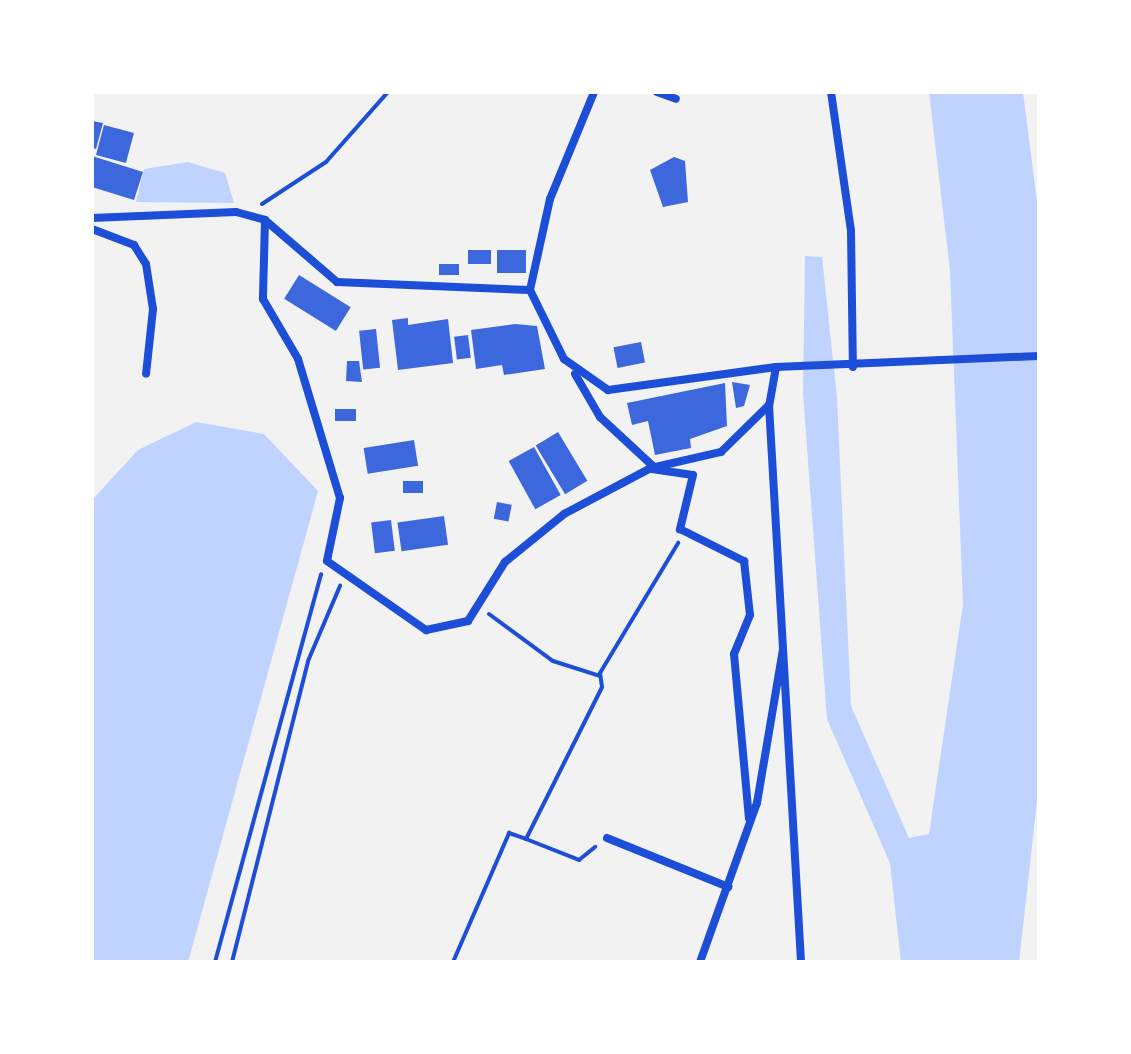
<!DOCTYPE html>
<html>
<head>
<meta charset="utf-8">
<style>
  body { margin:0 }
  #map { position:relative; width:1131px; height:1054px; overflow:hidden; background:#f2f2f2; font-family:"Golos Text",sans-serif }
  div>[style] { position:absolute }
  .water>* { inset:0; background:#bfd3fe }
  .building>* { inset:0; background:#3d67dc; transform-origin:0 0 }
  .path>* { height:4px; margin:-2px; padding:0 2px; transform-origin:2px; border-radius:2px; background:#1d4ed8 }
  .minor>* { height:8px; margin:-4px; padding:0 4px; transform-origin:4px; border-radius:4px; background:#1d4ed8 }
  span { translate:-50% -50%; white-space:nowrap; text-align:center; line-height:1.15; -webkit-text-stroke:8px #fff; paint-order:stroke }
  .frame { position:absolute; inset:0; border:94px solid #fff; pointer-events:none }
</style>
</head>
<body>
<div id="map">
  <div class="water">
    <i style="clip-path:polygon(929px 92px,1023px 92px,1039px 217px,1039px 783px,1019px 962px,901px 962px,890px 863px,827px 719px,803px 393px,805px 256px,822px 257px,837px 398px,851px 706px,909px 838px,929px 834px,963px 604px,950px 271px)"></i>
    <i style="clip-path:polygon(188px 162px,225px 173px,234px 203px,136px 202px,144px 169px)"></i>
    <i style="clip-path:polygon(196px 422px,264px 434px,318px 491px,188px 962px,92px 962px,92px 500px,138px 450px)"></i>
  </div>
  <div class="building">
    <i style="clip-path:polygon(92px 121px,103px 123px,96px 149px,92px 148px)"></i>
    <i style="left:104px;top:125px;width:31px;height:31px;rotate:15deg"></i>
    <i style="clip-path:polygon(92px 156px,143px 172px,134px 200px,92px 187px)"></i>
    <i style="clip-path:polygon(674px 157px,685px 161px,688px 202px,663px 207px,650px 170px)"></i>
    <i style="left:468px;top:250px;width:23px;height:14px"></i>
    <i style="left:497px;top:250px;width:29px;height:23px"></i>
    <i style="left:439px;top:264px;width:20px;height:11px"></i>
    <i style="left:299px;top:275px;width:61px;height:28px;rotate:32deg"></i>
    <i style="clip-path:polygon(408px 318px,408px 325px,448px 319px,453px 363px,398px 370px,392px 320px)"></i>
    <i style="clip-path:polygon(515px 324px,537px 326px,545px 369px,504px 375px,502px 365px,476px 369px,471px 330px)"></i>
    <i style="left:376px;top:329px;width:39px;height:17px;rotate:84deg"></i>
    <i style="left:468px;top:335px;width:23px;height:14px;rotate:83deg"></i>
    <i style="left:641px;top:342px;width:21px;height:28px;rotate:79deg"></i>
    <i style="clip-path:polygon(347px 361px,359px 361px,362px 382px,346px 381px)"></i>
    <i style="clip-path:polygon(732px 382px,750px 385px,744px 406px,736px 408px)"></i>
    <i style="clip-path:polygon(725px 383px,727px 426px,690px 439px,691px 448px,655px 455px,648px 421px,632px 425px,627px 403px)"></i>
    <i style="left:335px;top:409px;width:21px;height:12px"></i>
    <i style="left:558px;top:432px;width:57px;height:26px;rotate:59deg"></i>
    <i style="left:414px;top:440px;width:26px;height:51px;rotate:81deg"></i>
    <i style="left:534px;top:447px;width:55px;height:29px;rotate:61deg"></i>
    <i style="left:423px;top:481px;width:12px;height:20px;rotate:90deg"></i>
    <i style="left:497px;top:502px;width:15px;height:17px;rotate:11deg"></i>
    <i style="left:444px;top:516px;width:29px;height:47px;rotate:82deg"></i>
    <i style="left:391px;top:520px;width:31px;height:20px;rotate:83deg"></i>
  </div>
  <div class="path">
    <i style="left:262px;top:204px;width:77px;rotate:-33.3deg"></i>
    <i style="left:326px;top:162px;width:94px;rotate:-48.5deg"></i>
    <i style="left:489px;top:614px;width:79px;rotate:36.3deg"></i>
    <i style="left:553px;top:661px;width:49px;rotate:17.7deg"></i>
    <i style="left:526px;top:839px;width:57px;rotate:21.6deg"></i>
    <i style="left:579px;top:860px;width:21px;rotate:-39deg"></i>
    <i style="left:215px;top:962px;width:402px;rotate:-74.7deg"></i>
    <i style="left:232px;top:962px;width:310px;rotate:-75.8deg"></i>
    <i style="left:308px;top:661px;width:82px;rotate:-66.9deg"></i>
    <i style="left:453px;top:962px;width:141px;rotate:-66.5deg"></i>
    <i style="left:509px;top:833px;width:18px;rotate:19deg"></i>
    <i style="left:526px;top:839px;width:170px;rotate:-63.4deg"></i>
    <i style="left:602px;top:687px;width:14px;rotate:-98deg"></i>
    <i style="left:600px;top:673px;width:152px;rotate:-59deg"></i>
  </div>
  <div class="minor">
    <i style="left:657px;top:92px;width:20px;rotate:20deg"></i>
    <i style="left:831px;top:92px;width:140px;rotate:81.8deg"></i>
    <i style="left:851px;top:231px;width:136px;rotate:89.2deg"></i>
    <i style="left:92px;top:218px;width:144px;rotate:-2.4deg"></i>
    <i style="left:236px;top:212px;width:30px;rotate:15deg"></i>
    <i style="left:265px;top:220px;width:95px;rotate:40.7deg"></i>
    <i style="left:337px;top:282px;width:193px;rotate:2.4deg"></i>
    <i style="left:530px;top:290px;width:77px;rotate:63.8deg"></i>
    <i style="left:564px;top:359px;width:54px;rotate:35.2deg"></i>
    <i style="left:608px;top:390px;width:170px;rotate:-7.8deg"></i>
    <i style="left:776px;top:367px;width:263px;rotate:-2.4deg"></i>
    <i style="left:265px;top:220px;width:79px;rotate:91.5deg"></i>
    <i style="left:263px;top:299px;width:69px;rotate:59.7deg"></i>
    <i style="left:298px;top:359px;width:145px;rotate:73.2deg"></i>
    <i style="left:340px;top:498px;width:64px;rotate:101.7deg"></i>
    <i style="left:327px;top:561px;width:121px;rotate:34.9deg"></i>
    <i style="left:426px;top:630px;width:43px;rotate:-12.1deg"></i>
    <i style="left:468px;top:621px;width:70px;rotate:-57.9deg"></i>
    <i style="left:505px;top:562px;width:76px;rotate:-39.1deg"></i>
    <i style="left:564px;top:514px;width:98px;rotate:-27.9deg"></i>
    <i style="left:651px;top:468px;width:72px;rotate:-12.9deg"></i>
    <i style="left:721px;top:452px;width:67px;rotate:-44.4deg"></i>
    <i style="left:92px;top:229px;width:45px;rotate:20.9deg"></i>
    <i style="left:134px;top:245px;width:22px;rotate:58deg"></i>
    <i style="left:146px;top:264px;width:46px;rotate:81.2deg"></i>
    <i style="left:153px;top:309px;width:65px;rotate:96.1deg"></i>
    <i style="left:530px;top:290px;width:93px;rotate:-77.6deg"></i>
    <i style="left:550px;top:199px;width:116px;rotate:-67.6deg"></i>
    <i style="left:776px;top:367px;width:39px;rotate:100deg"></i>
    <i style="left:769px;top:405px;width:558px;rotate:86.71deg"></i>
    <i style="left:575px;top:374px;width:50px;rotate:59.8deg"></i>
    <i style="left:600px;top:417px;width:75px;rotate:42.8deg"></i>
    <i style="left:652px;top:469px;width:41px;rotate:8.3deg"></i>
    <i style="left:693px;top:475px;width:56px;rotate:103.5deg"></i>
    <i style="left:680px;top:529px;width:72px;rotate:26.6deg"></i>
    <i style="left:744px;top:561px;width:54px;rotate:83.7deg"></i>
    <i style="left:750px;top:615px;width:42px;rotate:112.3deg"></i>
    <i style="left:734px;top:654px;width:165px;rotate:84.8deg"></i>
    <i style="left:607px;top:838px;width:131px;rotate:22deg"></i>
    <i style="left:700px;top:962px;width:169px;rotate:-70.3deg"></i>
    <i style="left:757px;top:803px;width:155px;rotate:-80.4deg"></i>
  </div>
  <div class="frame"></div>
</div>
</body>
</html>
